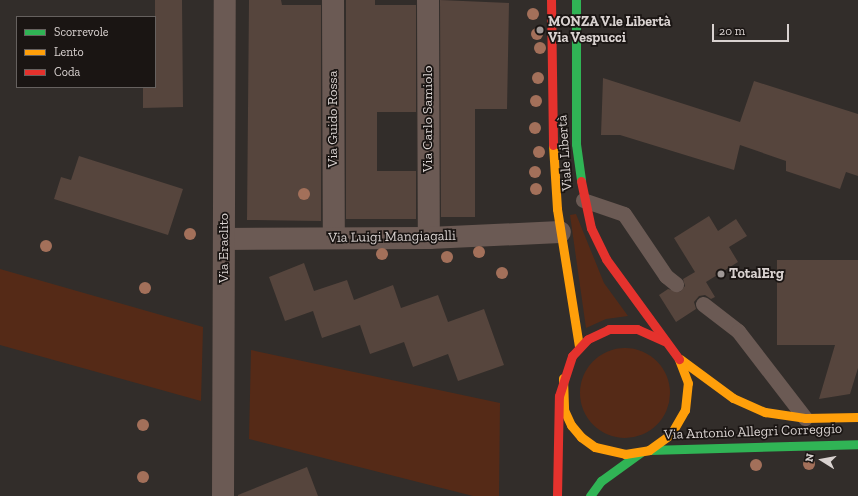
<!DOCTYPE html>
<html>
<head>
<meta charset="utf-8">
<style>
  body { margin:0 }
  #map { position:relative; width:858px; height:496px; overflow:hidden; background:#322d2a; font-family:"Zilla Slab",serif }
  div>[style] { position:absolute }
  .green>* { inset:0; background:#552a17 }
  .round { border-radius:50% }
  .building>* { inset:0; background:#56453d }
  .lane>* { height:15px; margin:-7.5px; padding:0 7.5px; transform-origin:7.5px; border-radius:7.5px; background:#6b5a54 }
  .street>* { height:22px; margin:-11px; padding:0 11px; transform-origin:11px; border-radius:11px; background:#6b5a54 }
  .fast>* { height:9px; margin:-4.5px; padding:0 4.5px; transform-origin:4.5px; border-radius:4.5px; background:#30b455 }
  .slow>* { height:9px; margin:-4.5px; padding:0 4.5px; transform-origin:4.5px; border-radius:4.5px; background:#ff9f0a }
  .jam>* { height:9px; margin:-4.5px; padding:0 4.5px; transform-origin:4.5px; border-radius:4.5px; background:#e5322d }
  .trees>* { width:12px; height:12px; margin:-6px; border-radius:50%; background:#a3705a }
  .dots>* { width:11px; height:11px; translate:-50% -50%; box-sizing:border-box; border:2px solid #1a1513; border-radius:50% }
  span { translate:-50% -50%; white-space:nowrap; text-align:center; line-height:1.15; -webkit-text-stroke:3.5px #1a1513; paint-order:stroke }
  .poi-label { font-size:14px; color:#d9d2d0; font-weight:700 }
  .left { translate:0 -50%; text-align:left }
  .street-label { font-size:14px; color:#d9d2d0 }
  .legend { position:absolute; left:16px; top:16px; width:140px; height:72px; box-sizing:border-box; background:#1a1513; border:1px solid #66615f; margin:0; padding:5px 7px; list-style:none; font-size:12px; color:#d9d2d0 }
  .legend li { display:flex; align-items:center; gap:8px; height:20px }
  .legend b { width:20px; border:1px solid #66615f }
  .north { position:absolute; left:802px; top:440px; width:40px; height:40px; -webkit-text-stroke:3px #1a1513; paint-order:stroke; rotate:281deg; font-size:11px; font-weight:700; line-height:16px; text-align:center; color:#d9d2d0 }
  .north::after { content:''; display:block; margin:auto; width:14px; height:18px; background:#d9d2d0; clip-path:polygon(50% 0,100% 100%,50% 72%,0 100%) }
  .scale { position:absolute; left:712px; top:24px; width:77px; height:18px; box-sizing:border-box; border:2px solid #d9d2d0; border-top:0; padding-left:5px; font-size:12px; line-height:14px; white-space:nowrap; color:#d9d2d0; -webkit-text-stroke:3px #1a1513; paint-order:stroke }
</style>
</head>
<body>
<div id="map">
  <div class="green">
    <i style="clip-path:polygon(576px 214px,604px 283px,628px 316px,606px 319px,586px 328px,570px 215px)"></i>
    <i style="clip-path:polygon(0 269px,203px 327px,201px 401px,0 345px)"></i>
    <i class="round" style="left:580px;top:348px;width:90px;height:90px"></i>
    <i style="clip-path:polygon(251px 350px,500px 403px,499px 496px,473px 496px,249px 439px)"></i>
  </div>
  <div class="building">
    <i style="clip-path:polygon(155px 0,182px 0,183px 107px,143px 108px,143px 87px,155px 87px)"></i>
    <i style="clip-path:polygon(249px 0,281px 0,282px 5px,321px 5px,321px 221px,247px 220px)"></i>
    <i style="clip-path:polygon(346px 0,375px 0,375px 5px,416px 5px,416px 112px,377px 112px,377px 171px,416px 171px,416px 219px,346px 219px)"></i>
    <i style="clip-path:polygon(440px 0,509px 3px,507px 109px,475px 109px,475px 217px,441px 217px)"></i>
    <i style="clip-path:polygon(603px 78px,740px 122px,754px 81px,858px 114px,858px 176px,846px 172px,840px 189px,786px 171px,786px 161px,740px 145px,734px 170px,620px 135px,601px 135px)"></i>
    <i style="clip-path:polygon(79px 156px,183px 189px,168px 235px,54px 199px,61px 177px,71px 180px)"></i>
    <i style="clip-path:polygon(709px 216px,718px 231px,736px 219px,747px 236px,729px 247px,738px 262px,706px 282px,715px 297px,711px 299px,705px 295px,699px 296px,694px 302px,696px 309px,676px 322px,659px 295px,668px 289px,680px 292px,685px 286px,683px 279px,695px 272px,674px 238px)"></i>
    <i style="clip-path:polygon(777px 260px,858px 260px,858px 368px,850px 394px,819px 399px,835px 345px,777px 345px)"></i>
    <i style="clip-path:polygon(304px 263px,314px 291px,347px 280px,354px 300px,393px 285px,401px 308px,438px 295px,448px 322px,484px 309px,504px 365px,458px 381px,448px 354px,413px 367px,404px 342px,370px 354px,360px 325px,322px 338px,313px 311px,285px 321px,269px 277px)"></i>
    <i style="clip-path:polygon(307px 467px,318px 496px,238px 496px,238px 495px)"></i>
  </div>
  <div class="lane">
    <i style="left:583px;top:200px;width:43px;rotate:18.9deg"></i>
    <i style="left:624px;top:214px;width:75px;rotate:55.9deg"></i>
    <i style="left:666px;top:276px;width:13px;rotate:39deg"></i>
    <i style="left:703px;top:304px;width:44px;rotate:37.6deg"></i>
    <i style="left:738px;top:331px;width:110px;rotate:52.4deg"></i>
  </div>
  <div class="street">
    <i style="left:333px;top:0;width:238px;rotate:89.8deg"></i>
    <i style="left:428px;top:0;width:238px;rotate:89.8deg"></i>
    <i style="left:224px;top:239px;width:205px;rotate:-0.3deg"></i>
    <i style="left:429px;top:238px;width:131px;rotate:-2.6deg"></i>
    <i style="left:223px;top:496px;width:496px;rotate:-89.8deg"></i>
  </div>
  <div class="fast">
    <i style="left:576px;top:0;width:144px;rotate:90deg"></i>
    <i style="left:576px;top:144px;width:37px;rotate:82deg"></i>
    <i style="left:649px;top:450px;width:209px;rotate:-1.6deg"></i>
    <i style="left:590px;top:496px;width:19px;rotate:-54deg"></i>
    <i style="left:601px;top:481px;width:49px;rotate:-35.9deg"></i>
  </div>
  <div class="slow">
    <i style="left:553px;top:145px;width:64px;rotate:86.4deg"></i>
    <i style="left:557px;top:209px;width:140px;rotate:80.9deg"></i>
    <i style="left:680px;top:359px;width:66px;rotate:36.3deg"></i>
    <i style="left:733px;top:398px;width:35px;rotate:24deg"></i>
    <i style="left:765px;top:412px;width:40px;rotate:8.5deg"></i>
    <i style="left:805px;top:418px;width:53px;rotate:-1.1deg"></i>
    <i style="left:563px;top:378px;width:32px;rotate:88deg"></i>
    <i style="left:564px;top:410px;width:17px;rotate:65deg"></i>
    <i style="left:571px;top:425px;width:16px;rotate:50deg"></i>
    <i style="left:581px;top:437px;width:17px;rotate:36deg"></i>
    <i style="left:595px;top:447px;width:31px;rotate:13deg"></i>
    <i style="left:625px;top:454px;width:24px;rotate:-9deg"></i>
    <i style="left:649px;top:450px;width:27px;rotate:-36deg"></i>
    <i style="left:671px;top:434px;width:28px;rotate:-60deg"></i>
    <i style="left:685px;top:410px;width:27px;rotate:-84deg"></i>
    <i style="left:688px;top:383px;width:26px;rotate:-111deg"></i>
  </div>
  <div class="jam">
    <i style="left:551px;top:0;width:145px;rotate:89.2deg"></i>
    <i style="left:581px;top:181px;width:48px;rotate:78deg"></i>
    <i style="left:591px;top:228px;width:34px;rotate:64deg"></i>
    <i style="left:606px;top:259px;width:124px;rotate:53.9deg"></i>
    <i style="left:557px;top:496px;width:100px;rotate:-88.9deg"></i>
    <i style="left:559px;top:396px;width:42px;rotate:-72deg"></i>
    <i style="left:572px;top:356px;width:23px;rotate:-47deg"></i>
    <i style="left:588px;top:339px;width:23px;rotate:-25deg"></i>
    <i style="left:609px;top:329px;width:28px"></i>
    <i style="left:637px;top:329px;width:30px;rotate:24deg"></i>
  </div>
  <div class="trees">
    <i style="left:533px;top:14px"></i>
    <i style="left:537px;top:34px"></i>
    <i style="left:540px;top:48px"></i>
    <i style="left:538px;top:78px"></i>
    <i style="left:536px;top:101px"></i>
    <i style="left:535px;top:128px"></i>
    <i style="left:539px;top:152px"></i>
    <i style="left:535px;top:172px"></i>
    <i style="left:536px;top:189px"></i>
    <i style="left:304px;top:194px"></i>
    <i style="left:190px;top:234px"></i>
    <i style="left:46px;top:246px"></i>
    <i style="left:479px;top:252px"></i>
    <i style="left:382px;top:254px"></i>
    <i style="left:447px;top:257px"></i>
    <i style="left:502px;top:273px"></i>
    <i style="left:145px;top:288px"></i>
    <i style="left:143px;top:425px"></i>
    <i style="left:809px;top:464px"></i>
    <i style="left:756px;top:465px"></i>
    <i style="left:143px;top:477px"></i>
  </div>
  <div class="dots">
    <i style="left:540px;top:30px;background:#9f9896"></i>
    <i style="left:721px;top:274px;background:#9f9896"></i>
  </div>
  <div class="poi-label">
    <span class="left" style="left:548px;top:30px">MONZA V.le Libertà<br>Via Vespucci</span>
    <span class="left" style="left:729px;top:274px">TotalErg</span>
  </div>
  <div class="street-label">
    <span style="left:333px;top:119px;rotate:-90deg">Via Guido Rossa</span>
    <span style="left:428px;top:119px;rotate:-90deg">Via Carlo Samiolo</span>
    <span style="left:565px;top:153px;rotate:-94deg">Viale Libertà</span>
    <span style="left:392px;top:237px;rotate:-1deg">Via Luigi Mangiagalli</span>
    <span style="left:224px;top:248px;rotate:-90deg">Via Eraclito</span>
    <span style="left:753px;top:432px;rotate:-2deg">Via Antonio Allegri Correggio</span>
  </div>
  <ul class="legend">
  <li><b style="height:5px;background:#30b455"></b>Scorrevole</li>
  <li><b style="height:5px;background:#ff9f0a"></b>Lento</li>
  <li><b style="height:5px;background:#e5322d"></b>Coda</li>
  </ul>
  <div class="north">N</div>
  <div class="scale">20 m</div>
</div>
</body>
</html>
